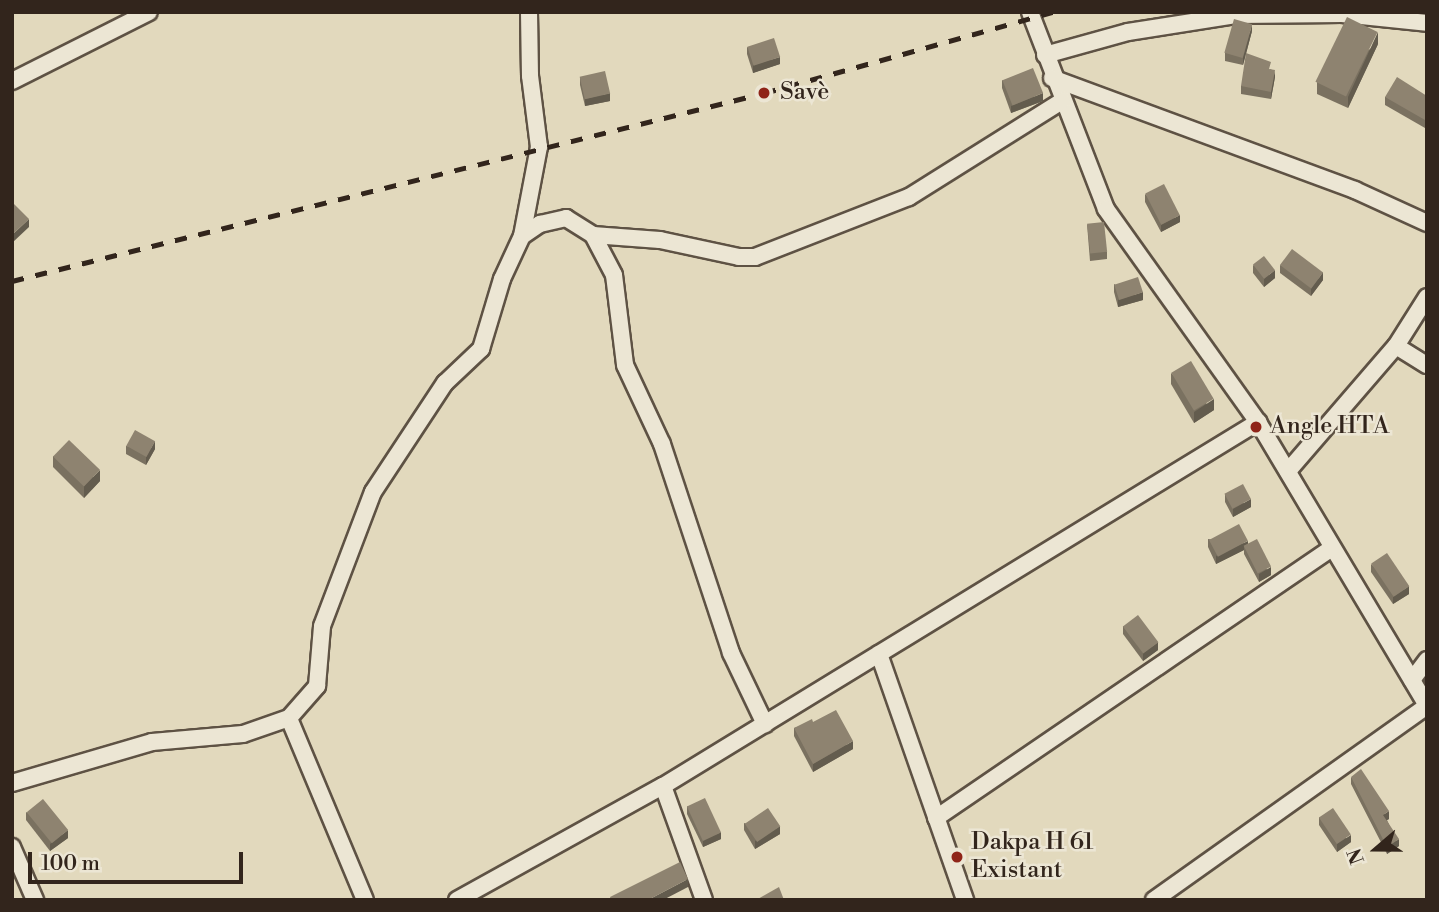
<!DOCTYPE html>
<html>
<head>
<meta charset="utf-8">
<style>
  body { margin:0 }
  #map { position:relative; width:1439px; height:912px; overflow:hidden; background:#e2d9bd; font-family:"Libre Bodoni",serif }
  div>[style] { position:absolute }
  .roads { filter:drop-shadow(2px 0 #5e5244) drop-shadow(-2px 0 #5e5244) drop-shadow(0 2px #5e5244) drop-shadow(0 -2px #5e5244) }
  .minor>* { height:16px; margin:-8px; padding:0 8px; transform-origin:8px; border-radius:8px; background:#ece6d4 }
  .rail>* { height:4.5px; margin-top:-2.25px; transform-origin:0; background:repeating-linear-gradient(90deg,#32251c 0 12px,transparent 0 24px) }
  .wall>* { inset:0; background:#7a7160 }
  .shaded-wall>* { inset:0; background:#635c4e }
  .building>* { inset:0; background:#8e8370; transform-origin:0 0 }
  .dots>* { width:19px; height:19px; translate:-50% -50%; box-sizing:border-box; border:4px solid #ece6d4; border-radius:50% }
  span { translate:-50% -50%; white-space:nowrap; text-align:center; line-height:1.15; -webkit-text-stroke:5px #ece6d4; paint-order:stroke }
  .poi-label { font-size:24px; color:#32251c }
  .left { translate:0 -50%; text-align:left }
  .frame { position:absolute; inset:0; border:14px solid #32251c; pointer-events:none }
  .north { position:absolute; left:1341px; top:814px; width:70px; height:70px; -webkit-text-stroke:5px #ece6d4; paint-order:stroke; rotate:250deg; font-size:19px; font-weight:700; line-height:28px; text-align:center; color:#32251c }
  .north::after { content:''; display:block; margin:auto; width:24px; height:32px; background:#32251c; clip-path:polygon(50% 0,100% 100%,50% 72%,0 100%) }
  .scale { position:absolute; left:28px; top:852px; width:215px; height:32px; box-sizing:border-box; border:4px solid #32251c; border-top:0; padding-left:9px; font-size:21px; line-height:24px; white-space:nowrap; color:#32251c; -webkit-text-stroke:5px #ece6d4; paint-order:stroke }
</style>
</head>
<body>
<div id="map">
  <div class="roads">
    <div class="minor">
      <i style="left:1030px;top:12px;width:211px;rotate:68.9deg"></i>
      <i style="left:1106px;top:209px;width:262px;rotate:54.5deg"></i>
      <i style="left:1258px;top:422px;width:330px;rotate:59.2deg"></i>
      <i style="left:1045px;top:55px;width:86px;rotate:-15.5deg"></i>
      <i style="left:1128px;top:32px;width:109px;rotate:-8.9deg"></i>
      <i style="left:1236px;top:15px;width:106px;rotate:-0.5deg"></i>
      <i style="left:1342px;top:14px;width:85px;rotate:6deg"></i>
      <i style="left:1052px;top:78px;width:323px;rotate:20.3deg"></i>
      <i style="left:1355px;top:190px;width:79px;rotate:24.6deg"></i>
      <i style="left:12px;top:81px;width:153px;rotate:-26.7deg"></i>
      <i style="left:593px;top:235px;width:45px;rotate:62.3deg"></i>
      <i style="left:614px;top:275px;width:91px;rotate:83deg"></i>
      <i style="left:625px;top:365px;width:87px;rotate:64.9deg"></i>
      <i style="left:662px;top:444px;width:220px;rotate:71.7deg"></i>
      <i style="left:731px;top:653px;width:79px;rotate:64.4deg"></i>
      <i style="left:522px;top:236px;width:22px;rotate:-34deg"></i>
      <i style="left:540px;top:224px;width:27px;rotate:-13deg"></i>
      <i style="left:566px;top:218px;width:32px;rotate:32deg"></i>
      <i style="left:593px;top:235px;width:67px;rotate:4.3deg"></i>
      <i style="left:660px;top:240px;width:81px;rotate:12.1deg"></i>
      <i style="left:739px;top:257px;width:16px"></i>
      <i style="left:755px;top:257px;width:165px;rotate:-21.3deg"></i>
      <i style="left:909px;top:197px;width:181px;rotate:-32.1deg"></i>
      <i style="left:1396px;top:346px;width:36px;rotate:32deg"></i>
      <i style="left:1288px;top:471px;width:165px;rotate:-49.2deg"></i>
      <i style="left:1396px;top:346px;width:58px;rotate:-57.7deg"></i>
      <i style="left:879px;top:654px;width:261px;rotate:70.7deg"></i>
      <i style="left:1412px;top:680px;width:25px;rotate:-53deg"></i>
      <i style="left:12px;top:783px;width:146px;rotate:-16.3deg"></i>
      <i style="left:152px;top:742px;width:91px;rotate:-5deg"></i>
      <i style="left:243px;top:734px;width:49px;rotate:-19.2deg"></i>
      <i style="left:663px;top:786px;width:121px;rotate:70.2deg"></i>
      <i style="left:936px;top:818px;width:479px;rotate:-34.3deg"></i>
      <i style="left:12px;top:847px;width:58px;rotate:66.5deg"></i>
      <i style="left:365px;top:900px;width:197px;rotate:-112.7deg"></i>
      <i style="left:289px;top:718px;width:43px;rotate:-48.8deg"></i>
      <i style="left:317px;top:686px;width:60px;rotate:-85.2deg"></i>
      <i style="left:322px;top:626px;width:143px;rotate:-69.2deg"></i>
      <i style="left:373px;top:492px;width:131px;rotate:-56.6deg"></i>
      <i style="left:445px;top:383px;width:50px;rotate:-43.4deg"></i>
      <i style="left:481px;top:349px;width:73px;rotate:-73.3deg"></i>
      <i style="left:502px;top:279px;width:47px;rotate:-65.1deg"></i>
      <i style="left:522px;top:236px;width:91px;rotate:-79.2deg"></i>
      <i style="left:539px;top:147px;width:72px;rotate:-97.2deg"></i>
      <i style="left:530px;top:76px;width:64px;rotate:-90.9deg"></i>
      <i style="left:457px;top:900px;width:235px;rotate:-29deg"></i>
      <i style="left:663px;top:786px;width:698px;rotate:-31.46deg"></i>
      <i style="left:1154px;top:900px;width:335px;rotate:-35.4deg"></i>
    </div>
  </div>
  <div class="rail">
    <i style="left:12px;top:281px;width:775px;rotate:-14.04deg"></i>
    <i style="left:764px;top:93px;width:300px;rotate:-15.7deg"></i>
  </div>
  <div class="wall">
    <i style="clip-path:polygon(1252px 31px,1243px 65px,1225px 61px,1225px 53px)"></i>
    <i style="clip-path:polygon(1378px 44px,1348px 108px,1317px 94px,1317px 82px)"></i>
    <i style="clip-path:polygon(747px 47px,780px 64px,753px 73px,747px 54px)"></i>
    <i style="clip-path:polygon(1271px 69px,1275px 77px,1271px 99px,1241px 94px,1241px 86px)"></i>
    <i style="clip-path:polygon(580px 77px,610px 101px,585px 106px,580px 85px)"></i>
    <i style="clip-path:polygon(1002px 80px,1043px 101px,1011px 113px,1002px 88px)"></i>
    <i style="clip-path:polygon(1427px 96px,1427px 125px,1425px 128px,1385px 105px,1385px 97px)"></i>
    <i style="clip-path:polygon(1145px 194px,1180px 222px,1161px 232px,1145px 202px)"></i>
    <i style="clip-path:polygon(1087px 224px,1107px 252px,1107px 259px,1090px 261px)"></i>
    <i style="clip-path:polygon(1253px 265px,1275px 278px,1264px 287px,1253px 273px)"></i>
    <i style="clip-path:polygon(1280px 265px,1323px 280px,1311px 296px,1280px 273px)"></i>
    <i style="clip-path:polygon(1114px 284px,1143px 300px,1118px 307px,1114px 292px)"></i>
    <i style="clip-path:polygon(1171px 373px,1214px 410px,1194px 423px,1171px 384px)"></i>
    <i style="clip-path:polygon(126px 446px,155px 449px,146px 465px,126px 454px)"></i>
    <i style="clip-path:polygon(53px 456px,100px 481px,84px 498px,53px 467px)"></i>
    <i style="clip-path:polygon(1225px 494px,1251px 507px,1233px 517px,1225px 502px)"></i>
    <i style="clip-path:polygon(1208px 539px,1248px 544px,1271px 575px,1259px 582px,1244px 554px,1244px 550px,1216px 564px,1208px 547px)"></i>
    <i style="clip-path:polygon(1371px 564px,1409px 594px,1393px 604px,1371px 572px)"></i>
    <i style="clip-path:polygon(1123px 626px,1158px 650px,1143px 661px,1123px 634px)"></i>
    <i style="clip-path:polygon(813px 722px,853px 749px,813px 772px,794px 736px,794px 728px)"></i>
    <i style="clip-path:polygon(1351px 777px,1389px 819px,1387px 820px,1399px 846px,1387px 854px,1351px 784px)"></i>
    <i style="clip-path:polygon(687px 806px,721px 839px,703px 847px,687px 814px)"></i>
    <i style="clip-path:polygon(26px 812px,68px 838px,50px 851px,26px 820px)"></i>
    <i style="clip-path:polygon(1319px 817px,1351px 842px,1337px 852px,1319px 825px)"></i>
    <i style="clip-path:polygon(744px 823px,780px 834px,755px 849px,744px 830px)"></i>
  </div>
  <div class="shaded-wall">
    <i style="clip-path:polygon(1252px 24px,1252px 31px,1243px 65px,1243px 58px)"></i>
    <i style="clip-path:polygon(1378px 32px,1378px 44px,1348px 108px,1348px 97px)"></i>
    <i style="clip-path:polygon(780px 57px,780px 64px,753px 73px,753px 65px)"></i>
    <i style="clip-path:polygon(1275px 70px,1275px 77px,1271px 99px,1271px 92px)"></i>
    <i style="clip-path:polygon(610px 93px,610px 101px,585px 106px,585px 99px)"></i>
    <i style="clip-path:polygon(1043px 93px,1043px 101px,1011px 113px,1011px 106px)"></i>
    <i style="clip-path:polygon(1180px 215px,1180px 222px,1161px 232px,1161px 225px)"></i>
    <i style="clip-path:polygon(29px 219px,29px 227px,12px 243px,12px 235px)"></i>
    <i style="clip-path:polygon(1275px 270px,1275px 278px,1264px 287px,1264px 279px)"></i>
    <i style="clip-path:polygon(1323px 272px,1323px 280px,1311px 296px,1311px 289px)"></i>
    <i style="clip-path:polygon(1143px 292px,1143px 300px,1118px 307px,1118px 300px)"></i>
    <i style="clip-path:polygon(1214px 399px,1214px 410px,1194px 423px,1194px 412px)"></i>
    <i style="clip-path:polygon(155px 441px,155px 449px,146px 465px,146px 457px)"></i>
    <i style="clip-path:polygon(100px 470px,100px 481px,84px 498px,84px 486px)"></i>
    <i style="clip-path:polygon(1251px 499px,1251px 507px,1233px 517px,1233px 509px)"></i>
    <i style="clip-path:polygon(1248px 541px,1248px 548px,1244px 546px,1244px 550px,1216px 564px,1216px 556px)"></i>
    <i style="clip-path:polygon(1271px 567px,1271px 575px,1259px 582px,1259px 574px)"></i>
    <i style="clip-path:polygon(1409px 586px,1409px 594px,1393px 604px,1393px 597px)"></i>
    <i style="clip-path:polygon(1158px 642px,1158px 650px,1143px 661px,1143px 653px)"></i>
    <i style="clip-path:polygon(853px 741px,853px 749px,813px 772px,813px 764px)"></i>
    <i style="clip-path:polygon(1389px 811px,1389px 819px,1383px 822px,1383px 815px)"></i>
    <i style="clip-path:polygon(780px 826px,780px 834px,755px 849px,755px 841px)"></i>
    <i style="clip-path:polygon(68px 830px,68px 838px,50px 851px,50px 844px)"></i>
    <i style="clip-path:polygon(721px 832px,721px 839px,703px 847px,703px 840px)"></i>
    <i style="clip-path:polygon(1351px 835px,1351px 842px,1337px 852px,1337px 844px)"></i>
    <i style="clip-path:polygon(1399px 839px,1399px 846px,1387px 854px,1387px 847px)"></i>
    <i style="clip-path:polygon(688px 879px,688px 887px,663px 900px,648px 900px)"></i>
  </div>
  <div class="building">
    <i style="left:1347px;top:17px;width:34px;height:72px;rotate:26deg"></i>
    <i style="left:1234px;top:19px;width:19px;height:35px;rotate:16deg"></i>
    <i style="left:774px;top:38px;width:20px;height:28px;rotate:72deg"></i>
    <i style="clip-path:polygon(1246px 53px,1271px 62px,1269px 69px,1275px 70px,1271px 92px,1241px 86px)"></i>
    <i style="left:1033px;top:68px;width:27px;height:33px;rotate:68deg"></i>
    <i style="left:605px;top:71px;width:23px;height:26px;rotate:77deg"></i>
    <i style="clip-path:polygon(1397px 77px,1427px 96px,1427px 117px,1425px 120px,1385px 97px)"></i>
    <i style="left:1164px;top:184px;width:35px;height:21px;rotate:63deg"></i>
    <i style="clip-path:polygon(12px 202px,29px 219px,12px 235px)"></i>
    <i style="left:1104px;top:222px;width:30px;height:17px;rotate:84deg"></i>
    <i style="left:1292px;top:249px;width:39px;height:20px;rotate:37deg"></i>
    <i style="left:1264px;top:256px;width:18px;height:14px;rotate:52deg"></i>
    <i style="left:1138px;top:277px;width:16px;height:25px;rotate:72deg"></i>
    <i style="left:1191px;top:361px;width:44px;height:23px;rotate:59deg"></i>
    <i style="left:135px;top:430px;width:23px;height:18px;rotate:29deg"></i>
    <i style="left:69px;top:440px;width:43px;height:23px;rotate:44deg"></i>
    <i style="left:1243px;top:484px;width:17px;height:21px;rotate:62deg"></i>
    <i style="left:1239px;top:524px;width:19px;height:34px;rotate:62deg"></i>
    <i style="left:1257px;top:539px;width:31px;height:15px;rotate:63deg"></i>
    <i style="left:1387px;top:553px;width:40px;height:19px;rotate:56deg"></i>
    <i style="left:1138px;top:615px;width:34px;height:19px;rotate:53deg"></i>
    <i style="clip-path:polygon(836px 710px,853px 741px,813px 764px,794px 728px,812px 719px,813px 722px)"></i>
    <i style="clip-path:polygon(1361px 769px,1389px 811px,1383px 815px,1399px 839px,1387px 847px,1351px 777px)"></i>
    <i style="left:705px;top:798px;width:38px;height:20px;rotate:65deg"></i>
    <i style="left:43px;top:799px;width:40px;height:21px;rotate:51deg"></i>
    <i style="left:768px;top:808px;width:22px;height:28px;rotate:56deg"></i>
    <i style="left:1333px;top:808px;width:32px;height:17px;rotate:56deg"></i>
    <i style="clip-path:polygon(680px 862px,688px 879px,648px 900px,611px 900px,610px 897px)"></i>
    <i style="clip-path:polygon(779px 887px,784px 900px,756px 900px)"></i>
  </div>
  <div class="dots">
    <i style="left:764px;top:93px;background:#8f2418"></i>
    <i style="left:1256px;top:427px;background:#8f2418"></i>
    <i style="left:957px;top:857px;background:#8f2418"></i>
  </div>
  <div class="poi-label">
    <span class="left" style="left:780px;top:93px">Savè</span>
    <span class="left" style="left:1270px;top:427px">Angle HTA</span>
    <span class="left" style="left:971px;top:857px">Dakpa H 61<br>Existant</span>
  </div>
  <div class="frame"></div>
  <div class="north">N</div>
  <div class="scale">100 m</div>
</div>
</body>
</html>
